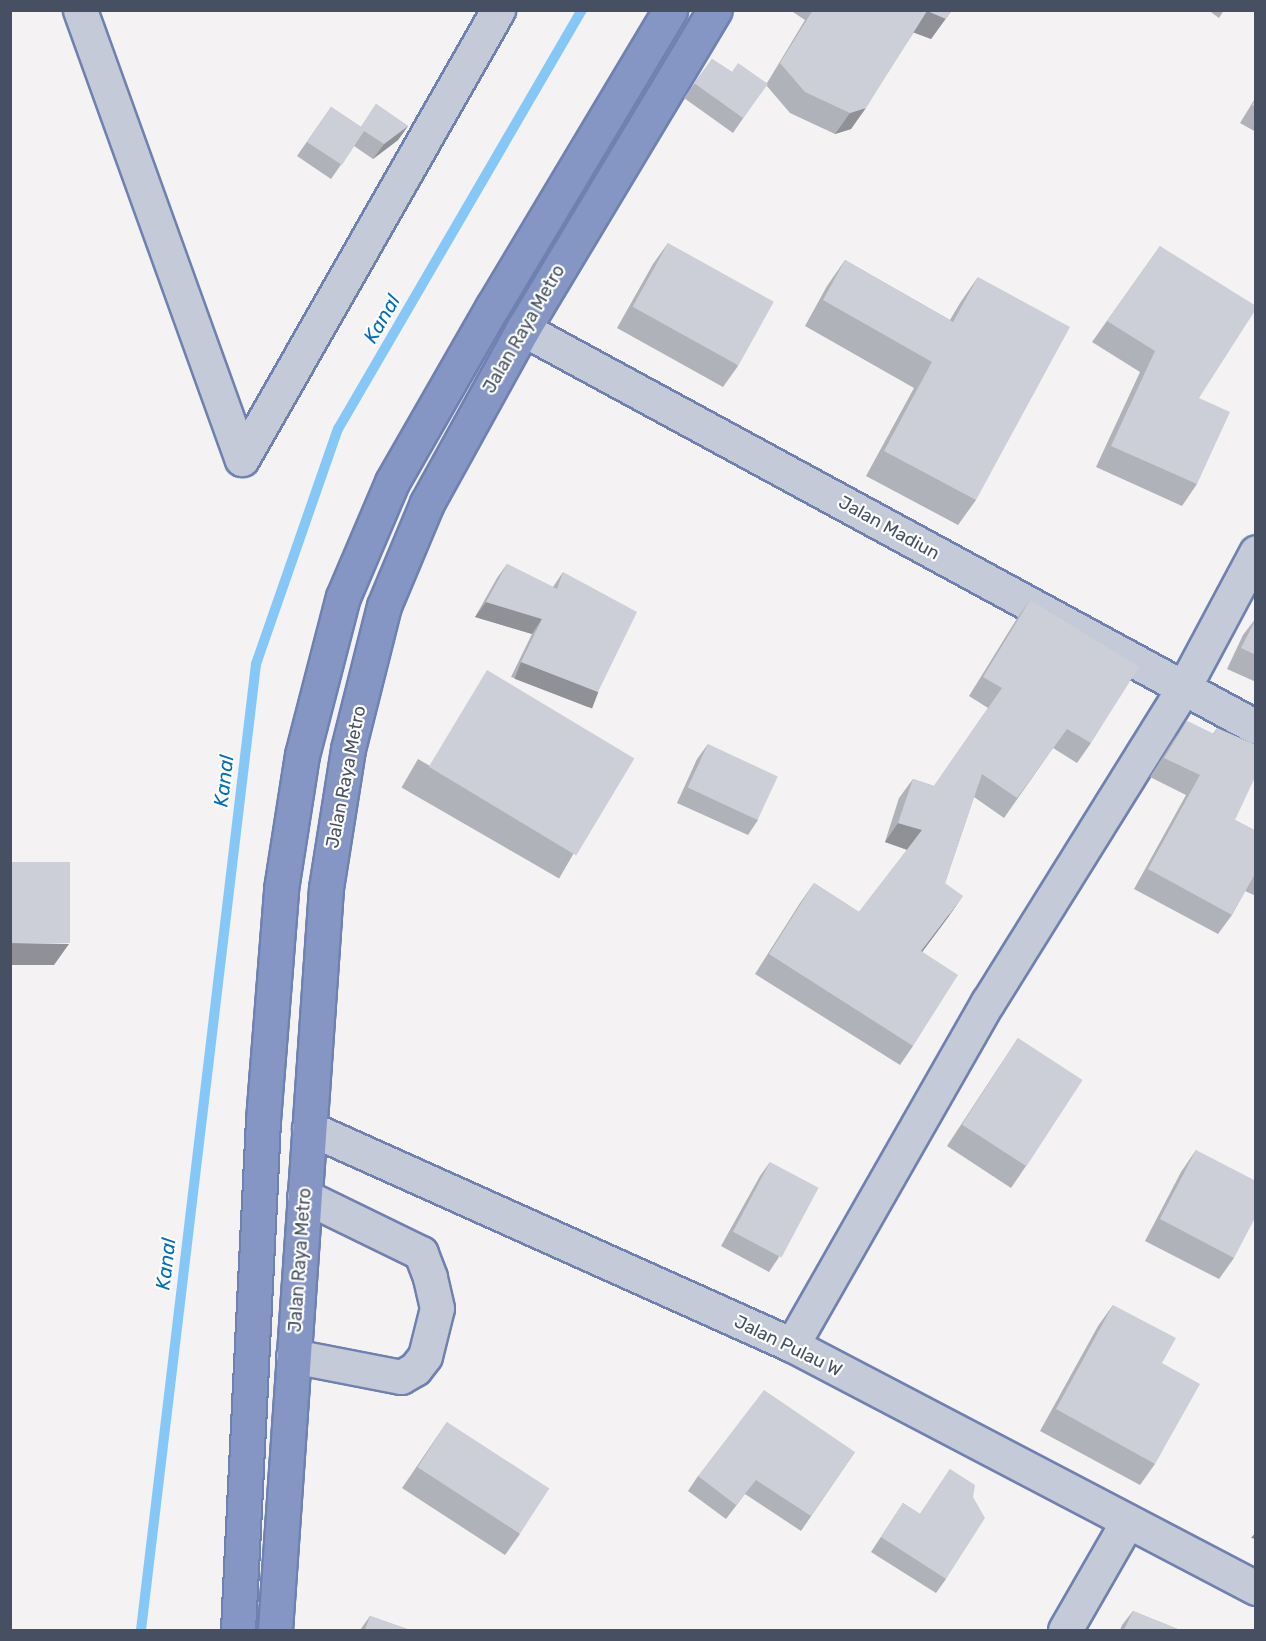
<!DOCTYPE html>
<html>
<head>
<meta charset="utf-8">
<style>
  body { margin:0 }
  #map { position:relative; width:1266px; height:1641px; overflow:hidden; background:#f4f2f2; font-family:Rubik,sans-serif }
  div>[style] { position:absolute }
  .stream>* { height:10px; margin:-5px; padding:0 5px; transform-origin:5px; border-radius:5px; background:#85c7f7 }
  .roads { filter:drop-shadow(2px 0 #6f81b1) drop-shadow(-2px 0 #6f81b1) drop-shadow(0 2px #6f81b1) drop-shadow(0 -2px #6f81b1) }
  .minor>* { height:33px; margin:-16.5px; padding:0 16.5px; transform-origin:16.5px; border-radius:16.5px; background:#c4cad8 }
  .highway>* { height:33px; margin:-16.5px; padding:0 16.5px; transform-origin:16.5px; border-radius:16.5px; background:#8596c5 }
  .wall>* { inset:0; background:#b0b2ba; transform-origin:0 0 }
  .shaded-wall>* { inset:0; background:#909197; transform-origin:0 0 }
  .building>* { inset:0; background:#cdcfd8; transform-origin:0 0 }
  span { translate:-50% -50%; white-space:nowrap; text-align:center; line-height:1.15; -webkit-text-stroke:4.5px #fff; paint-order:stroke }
  .street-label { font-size:18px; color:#475062 }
  .water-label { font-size:20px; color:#006dbc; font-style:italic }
  .frame { position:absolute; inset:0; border:12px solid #475062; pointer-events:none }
</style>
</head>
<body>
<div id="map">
  <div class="stream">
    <i style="left:141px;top:1630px;width:973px;rotate:-83.21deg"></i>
    <i style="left:256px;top:664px;width:249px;rotate:-70.8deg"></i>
    <i style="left:338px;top:429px;width:485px;rotate:-59.8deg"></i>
  </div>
  <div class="roads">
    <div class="minor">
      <i style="left:80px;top:10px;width:477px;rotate:70.2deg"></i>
      <i style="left:523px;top:329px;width:834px;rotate:28.5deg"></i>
      <i style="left:242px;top:459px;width:517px;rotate:-60.31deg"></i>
      <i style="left:309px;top:1128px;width:530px;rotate:24.19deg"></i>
      <i style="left:792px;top:1345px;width:524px;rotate:27.64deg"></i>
      <i style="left:792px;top:1345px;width:395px;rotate:-60.3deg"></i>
      <i style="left:988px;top:1002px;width:369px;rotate:-58.1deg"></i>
      <i style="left:1183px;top:689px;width:155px;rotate:-61.9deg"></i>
      <i style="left:293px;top:1356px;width:110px;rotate:11deg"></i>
      <i style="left:401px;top:1377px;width:16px;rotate:-30deg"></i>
      <i style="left:415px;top:1369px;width:16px;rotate:-52deg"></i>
      <i style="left:425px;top:1356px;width:49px;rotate:-76deg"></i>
      <i style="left:437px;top:1308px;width:32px;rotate:-103deg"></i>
      <i style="left:430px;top:1277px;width:26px;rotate:-111deg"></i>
      <i style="left:421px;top:1253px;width:130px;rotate:-154deg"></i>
      <i style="left:1065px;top:1630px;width:125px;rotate:-60.1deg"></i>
    </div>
    <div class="highway">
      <i style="left:238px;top:1630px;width:511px;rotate:-87.19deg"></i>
      <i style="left:263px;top:1120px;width:232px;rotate:-85.5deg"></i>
      <i style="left:281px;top:889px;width:136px;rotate:-81.1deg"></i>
      <i style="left:302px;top:755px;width:163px;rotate:-75.5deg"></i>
      <i style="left:343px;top:597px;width:125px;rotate:-66.9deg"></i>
      <i style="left:392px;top:482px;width:203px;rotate:-60.2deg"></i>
      <i style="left:493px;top:306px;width:345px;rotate:-59.1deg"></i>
      <i style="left:275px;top:1630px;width:744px;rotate:-86.07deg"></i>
      <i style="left:326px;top:888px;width:141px;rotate:-81deg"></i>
      <i style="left:348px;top:749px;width:147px;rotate:-75.9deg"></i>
      <i style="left:384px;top:606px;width:112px;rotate:-67.3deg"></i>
      <i style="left:427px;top:503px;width:199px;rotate:-61.1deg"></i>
      <i style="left:523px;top:329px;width:372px;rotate:-59deg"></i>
    </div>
  </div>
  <div class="wall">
    <i style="clip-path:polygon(790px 10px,952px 10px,931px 39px,914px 32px,851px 129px,835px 134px,790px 113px,766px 85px,733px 133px,684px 98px,712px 59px,732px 72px,767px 83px,805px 20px)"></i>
    <i style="clip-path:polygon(1208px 10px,1224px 10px,1219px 18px)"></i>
    <i style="clip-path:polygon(1256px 97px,1256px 132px,1240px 123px)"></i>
    <i style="clip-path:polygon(376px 104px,408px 126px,398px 140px,373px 159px,354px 146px,331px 179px,297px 156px,331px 107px,361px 127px)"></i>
    <i style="clip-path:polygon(668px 243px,738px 366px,723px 387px,617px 328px,653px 264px)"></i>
    <i style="clip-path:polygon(1160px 246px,1197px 484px,1182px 506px,1096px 467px,1140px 372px,1092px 342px)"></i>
    <i style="clip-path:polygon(845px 260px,950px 320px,960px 303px,978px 277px,976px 500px,958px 525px,866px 476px,914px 388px,805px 326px,827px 286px)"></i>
    <i style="clip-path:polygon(507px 564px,553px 587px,563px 572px,588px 707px,511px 677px,532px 634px,475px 617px,497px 578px)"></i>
    <i style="clip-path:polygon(1030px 600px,1091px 743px,1077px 763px,1053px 748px,1004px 818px,974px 797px,945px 883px,949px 916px,922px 952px,913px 1046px,900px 1065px,755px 974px,800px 903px,814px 883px,859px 912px,907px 850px,885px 842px,899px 798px,913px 779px,934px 786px,988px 708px,969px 696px,1016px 620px)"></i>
    <i style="clip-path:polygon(1256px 618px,1256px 682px,1227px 669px,1243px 635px)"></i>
    <i style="clip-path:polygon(1187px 721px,1213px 734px,1217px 728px,1235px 820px,1256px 831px,1256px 896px,1245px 891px,1232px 915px,1218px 934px,1134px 889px,1186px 795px,1150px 777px,1173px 741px)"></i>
    <i style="clip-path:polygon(708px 744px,758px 820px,748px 835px,677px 803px,697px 759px)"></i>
    <i style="left:418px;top:759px;width:182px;height:33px;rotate:30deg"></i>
    <i style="clip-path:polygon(1018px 1038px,1026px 1166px,1011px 1188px,947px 1146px)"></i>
    <i style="clip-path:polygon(1196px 1150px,1234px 1258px,1219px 1279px,1145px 1241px,1181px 1172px)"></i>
    <i style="clip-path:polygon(770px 1162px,779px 1257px,769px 1272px,721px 1246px,760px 1176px)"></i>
    <i style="clip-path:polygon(1113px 1305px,1155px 1464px,1140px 1485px,1040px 1431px,1098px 1326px)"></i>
    <i style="clip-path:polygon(447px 1422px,520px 1534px,505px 1555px,402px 1488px)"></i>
    <i style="clip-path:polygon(855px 1452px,801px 1531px,745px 1494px,726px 1519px,688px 1491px,698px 1476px)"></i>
    <i style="clip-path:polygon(950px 1469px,946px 1579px,936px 1593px,871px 1552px,903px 1503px,920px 1514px)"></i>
    <i style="clip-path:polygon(1133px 1611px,1180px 1630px,1120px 1630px,1122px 1625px)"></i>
    <i style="clip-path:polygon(370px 1616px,410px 1630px,360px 1630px)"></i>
  </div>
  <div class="shaded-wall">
    <i style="clip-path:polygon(952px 10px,931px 39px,912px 32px,927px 11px)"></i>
    <i style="clip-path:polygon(866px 108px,851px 129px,835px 134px,850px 113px)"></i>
    <i style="clip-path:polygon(408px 126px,398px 140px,373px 159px,384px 144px)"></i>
    <i style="clip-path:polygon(486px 602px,542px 619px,532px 634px,475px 617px)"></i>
    <i style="left:521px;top:662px;width:83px;height:18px;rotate:21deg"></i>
    <i style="clip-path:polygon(898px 823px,922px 830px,908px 850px,885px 842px)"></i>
    <i style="clip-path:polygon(963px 896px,949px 916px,908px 971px,921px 951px)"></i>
    <i style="clip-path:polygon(10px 943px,69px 944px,54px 965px,10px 965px)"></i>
    <i style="clip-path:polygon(1256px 1532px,1256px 1539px,1251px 1538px)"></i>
  </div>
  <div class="building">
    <i style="clip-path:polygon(813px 10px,952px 10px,946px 19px,927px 11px,866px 108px,850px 113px,805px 92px,780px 63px)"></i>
    <i style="clip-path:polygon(712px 59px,732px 72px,738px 63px,768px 84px,743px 118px,694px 83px)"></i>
    <i style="clip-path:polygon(1256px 99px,1256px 107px,1252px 105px)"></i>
    <i style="clip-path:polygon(376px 104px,408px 126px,384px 144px,364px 131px,342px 165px,307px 142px,331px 107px,361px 127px)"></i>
    <i style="left:668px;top:243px;width:121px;height:73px;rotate:29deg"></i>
    <i style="clip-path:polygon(1160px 246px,1256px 306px,1256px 309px,1199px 398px,1230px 412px,1197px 484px,1111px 446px,1155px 351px,1107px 321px)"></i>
    <i style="clip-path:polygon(845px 260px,953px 322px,978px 277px,1070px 327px,976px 500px,884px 451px,932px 362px,823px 300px)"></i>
    <i style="clip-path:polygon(507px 564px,557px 589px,563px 572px,637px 612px,598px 692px,521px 662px,542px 619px,486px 602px)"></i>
    <i style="clip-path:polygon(1030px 600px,1139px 667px,1091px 743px,1067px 729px,1017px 798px,982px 774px,945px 883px,963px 896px,921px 951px,958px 975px,913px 1046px,769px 954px,814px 883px,859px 912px,922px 830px,898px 823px,913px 779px,934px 786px,1002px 688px,983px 677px)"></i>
    <i style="clip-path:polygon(1256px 619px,1256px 655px,1241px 648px)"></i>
    <i style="left:487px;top:670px;width:172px;height:113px;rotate:31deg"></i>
    <i style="clip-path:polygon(1187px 721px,1214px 734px,1217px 728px,1256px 745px,1256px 775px,1235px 820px,1256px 831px,1256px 872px,1232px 915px,1148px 869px,1200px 775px,1164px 758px)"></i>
    <i style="left:708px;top:744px;width:77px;height:48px;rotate:25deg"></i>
    <i style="left:10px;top:862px;width:60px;height:81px"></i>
    <i style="left:1018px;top:1038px;width:77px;height:103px;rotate:33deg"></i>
    <i style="clip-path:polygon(1196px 1150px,1256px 1181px,1256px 1216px,1234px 1258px,1160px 1219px)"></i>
    <i style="left:770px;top:1162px;width:55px;height:79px;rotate:28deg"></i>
    <i style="clip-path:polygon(1113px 1305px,1176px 1338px,1162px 1363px,1200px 1384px,1155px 1464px,1056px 1409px)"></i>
    <i style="clip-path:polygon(764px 1390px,855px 1452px,811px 1516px,756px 1480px,736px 1505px,698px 1476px)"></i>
    <i style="left:447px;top:1422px;width:122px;height:54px;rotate:33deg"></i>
    <i style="clip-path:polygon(950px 1469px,975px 1485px,973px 1497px,985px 1518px,946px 1579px,881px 1537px,903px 1503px,920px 1514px)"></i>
    <i style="clip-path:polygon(1133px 1611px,1180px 1630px,1124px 1630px)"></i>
    <i style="clip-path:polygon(370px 1616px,410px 1630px,365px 1630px)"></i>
  </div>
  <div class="street-label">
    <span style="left:524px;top:329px;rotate:-60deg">Jalan Raya Metro</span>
    <span style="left:889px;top:528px;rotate:29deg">Jalan Madiun</span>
    <span style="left:346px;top:777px;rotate:-79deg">Jalan Raya Metro</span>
    <span style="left:300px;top:1260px;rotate:-86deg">Jalan Raya Metro</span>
    <span style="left:788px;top:1346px;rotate:26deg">Jalan Pulau W</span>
  </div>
  <div class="water-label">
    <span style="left:382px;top:319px;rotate:-60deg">Kanal</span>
    <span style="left:224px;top:781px;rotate:-83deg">Kanal</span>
    <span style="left:166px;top:1264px;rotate:-83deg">Kanal</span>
  </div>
  <div class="frame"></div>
</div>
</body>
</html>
